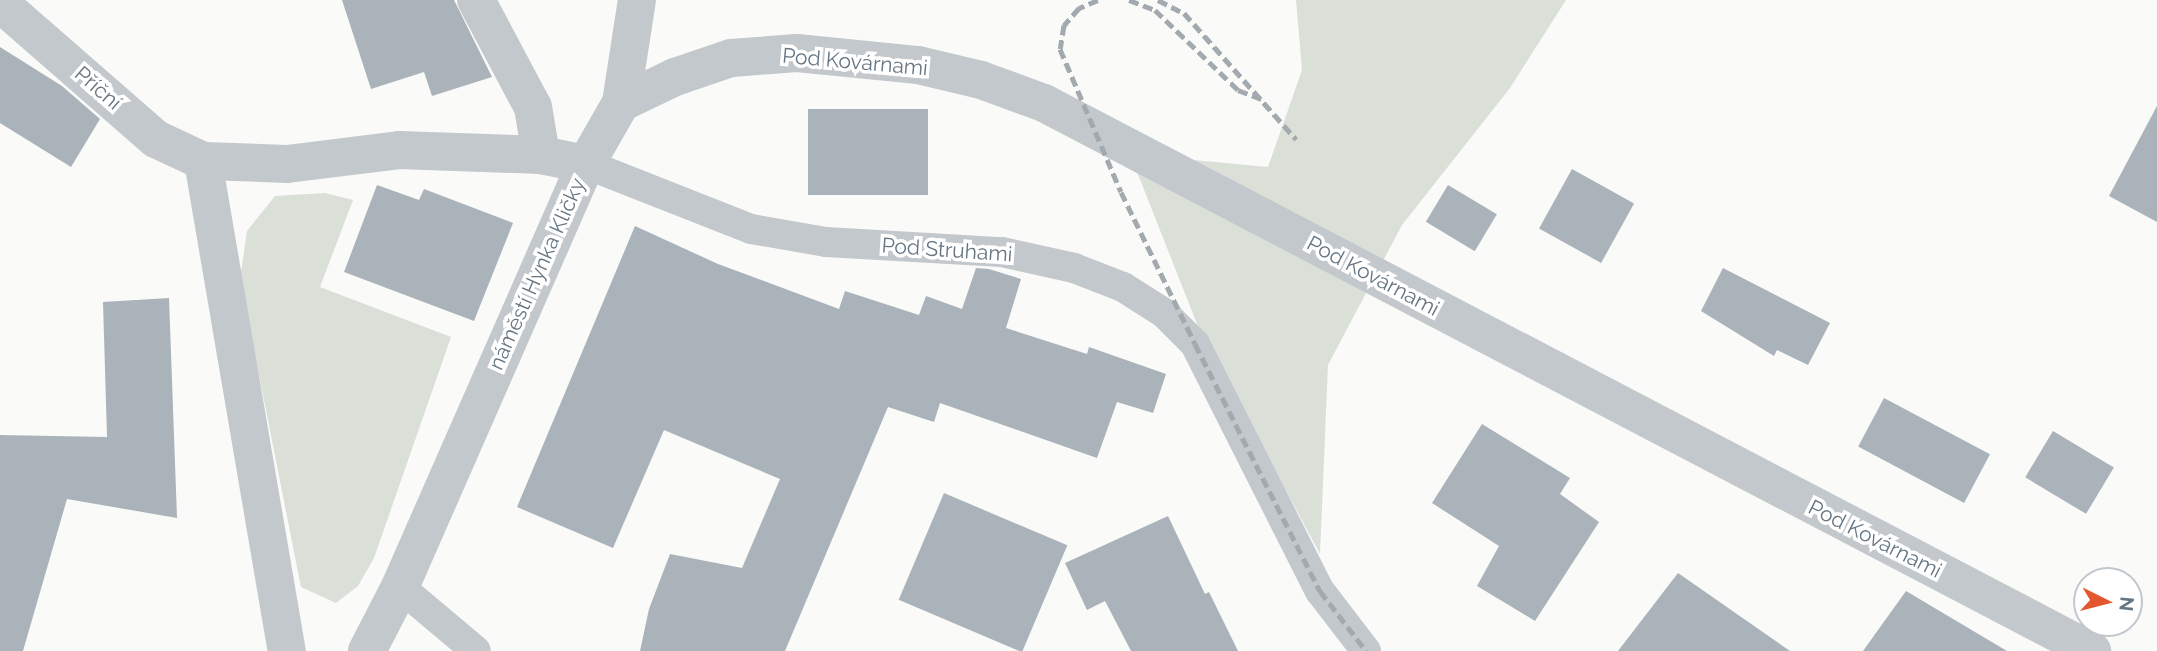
<!DOCTYPE html>
<html>
<head>
<meta charset="utf-8">
<style>
  body { margin:0 }
  #map { position:relative; width:2157px; height:651px; overflow:hidden; background:#fafaf8; font-family:Raleway,sans-serif }
  div>[style] { position:absolute }
  .green>* { inset:0; background:#dadfd7 }
  .building>* { inset:0; background:#aab3b9; transform-origin:0 0 }
  .lane>* { height:30px; margin:-15px; padding:0 15px; transform-origin:15px; border-radius:15px; background:#c3c8cc }
  .street>* { height:38px; margin:-19px; padding:0 19px; transform-origin:19px; border-radius:19px; background:#c3c8cc }
  .rail>* { height:5px; margin-top:-2.5px; transform-origin:0; background:repeating-linear-gradient(90deg,#a2aab0 0 10px,transparent 0 15px) }
  span { translate:-50% -50%; white-space:nowrap; text-align:center; line-height:1.15; -webkit-text-stroke:7px #fff; paint-order:stroke }
  .street-label { font-size:21px; color:#657683 }
  .north { position:absolute; left:2073px; top:567px; width:70px; height:70px; box-sizing:border-box; background:#fff; border:2px solid #c1c8cd; border-radius:50%; rotate:96deg; font-size:19px; font-weight:700; line-height:28px; text-align:center; color:#657683 }
  .north::after { content:''; display:block; margin:auto; width:24px; height:32px; background:#e4572e; clip-path:polygon(50% 0,100% 100%,50% 72%,0 100%) }
</style>
</head>
<body>
<div id="map">
  <div class="green">
    <i style="clip-path:polygon(1296px 0,1566px 0,1510px 88px,1402px 225px,1328px 365px,1320px 554px,1199px 329px,1130px 154px,1268px 167px,1302px 70px)"></i>
    <i style="clip-path:polygon(325px 193px,353px 200px,320px 287px,451px 337px,374px 558px,358px 586px,336px 603px,301px 587px,240px 279px,247px 231px,275px 196px)"></i>
  </div>
  <div class="building">
    <i style="clip-path:polygon(342px 0,454px 0,492px 77px,432px 96px,424px 72px,371px 89px)"></i>
    <i style="clip-path:polygon(0 47px,62px 86px,100px 119px,71px 167px,0 123px)"></i>
    <i style="clip-path:polygon(2157px 106px,2157px 222px,2109px 196px)"></i>
    <i style="left:808px;top:109px;width:120px;height:86px"></i>
    <i style="left:1572px;top:169px;width:71px;height:68px;rotate:29deg"></i>
    <i style="clip-path:polygon(377px 185px,419px 200px,424px 189px,513px 223px,474px 321px,344px 272px)"></i>
    <i style="left:1448px;top:185px;width:57px;height:43px;rotate:31deg"></i>
    <i style="clip-path:polygon(635px 226px,718px 264px,839px 309px,845px 291px,919px 315px,926px 296px,962px 309px,976px 268px,989px 269px,1021px 279px,1006px 328px,1087px 354px,1089px 347px,1166px 374px,1153px 413px,1117px 402px,1097px 458px,940px 403px,934px 422px,888px 407px,785px 651px,640px 651px,649px 609px,670px 554px,742px 568px,780px 479px,664px 430px,613px 548px,517px 507px)"></i>
    <i style="clip-path:polygon(1723px 268px,1830px 323px,1808px 365px,1777px 350px,1774px 356px,1701px 311px)"></i>
    <i style="clip-path:polygon(169px 298px,177px 518px,67px 499px,23px 651px,0 651px,0 435px,107px 437px,103px 302px)"></i>
    <i style="left:1884px;top:398px;width:120px;height:55px;rotate:28deg"></i>
    <i style="clip-path:polygon(1482px 424px,1570px 478px,1560px 494px,1599px 522px,1535px 621px,1477px 586px,1499px 546px,1432px 503px)"></i>
    <i style="left:2053px;top:431px;width:71px;height:54px;rotate:31deg"></i>
    <i style="left:944px;top:493px;width:134px;height:116px;rotate:23deg"></i>
    <i style="clip-path:polygon(1168px 516px,1205px 594px,1209px 592px,1238px 651px,1131px 651px,1105px 601px,1087px 610px,1065px 563px)"></i>
    <i style="clip-path:polygon(1678px 573px,1790px 651px,1618px 651px)"></i>
    <i style="clip-path:polygon(1906px 591px,2007px 651px,1863px 651px)"></i>
  </div>
  <div class="lane">
    <i style="left:586px;top:164px;width:177px;rotate:21.5deg"></i>
    <i style="left:751px;top:229px;width:76px;rotate:9.8deg"></i>
    <i style="left:826px;top:242px;width:176px;rotate:3.3deg"></i>
    <i style="left:1002px;top:252px;width:74px;rotate:12.5deg"></i>
    <i style="left:1074px;top:268px;width:53px;rotate:21.2deg"></i>
    <i style="left:1123px;top:287px;width:49px;rotate:32.4deg"></i>
    <i style="left:1164px;top:313px;width:44px;rotate:45deg"></i>
    <i style="left:1195px;top:344px;width:277px;rotate:63.2deg"></i>
    <i style="left:1320px;top:591px;width:76px;rotate:52.5deg"></i>
    <i style="left:400px;top:587px;width:99px;rotate:40.1deg"></i>
  </div>
  <div class="street">
    <i style="left:476px;top:0;width:121px;rotate:62deg"></i>
    <i style="left:533px;top:107px;width:49px;rotate:80.5deg"></i>
    <i style="left:0;top:3px;width:207px;rotate:41.1deg"></i>
    <i style="left:156px;top:139px;width:52px;rotate:25.1deg"></i>
    <i style="left:203px;top:161px;width:84px;rotate:2deg"></i>
    <i style="left:287px;top:164px;width:113px;rotate:-7.1deg"></i>
    <i style="left:399px;top:150px;width:142px;rotate:2deg"></i>
    <i style="left:541px;top:155px;width:46px;rotate:11.3deg"></i>
    <i style="left:621px;top:103px;width:60px;rotate:-25.7deg"></i>
    <i style="left:675px;top:77px;width:59px;rotate:-18.7deg"></i>
    <i style="left:731px;top:58px;width:66px;rotate:-4.3deg"></i>
    <i style="left:797px;top:53px;width:122px;rotate:5.7deg"></i>
    <i style="left:918px;top:65px;width:65px;rotate:13.4deg"></i>
    <i style="left:981px;top:80px;width:67px;rotate:20.1deg"></i>
    <i style="left:1044px;top:103px;width:1183px;rotate:27.61deg"></i>
    <i style="left:203px;top:161px;width:497px;rotate:80.3deg"></i>
    <i style="left:367px;top:651px;width:72px;rotate:-62.7deg"></i>
    <i style="left:400px;top:587px;width:462px;rotate:-66.3deg"></i>
    <i style="left:586px;top:164px;width:70px;rotate:-60.2deg"></i>
    <i style="left:621px;top:103px;width:104px;rotate:-81.2deg"></i>
  </div>
  <div class="rail">
    <i style="left:1098px;top:0;width:21px;rotate:157deg"></i>
    <i style="left:1079px;top:8px;width:23px;rotate:131deg"></i>
    <i style="left:1064px;top:25px;width:24px;rotate:99deg"></i>
    <i style="left:1060px;top:49px;width:155px;rotate:66.9deg"></i>
    <i style="left:1121px;top:192px;width:169px;rotate:64deg"></i>
    <i style="left:1195px;top:344px;width:277px;rotate:63.2deg"></i>
    <i style="left:1320px;top:591px;width:76px;rotate:52.5deg"></i>
    <i style="left:1129px;top:0;width:28px;rotate:21deg"></i>
    <i style="left:1155px;top:10px;width:115px;rotate:43.9deg"></i>
    <i style="left:1238px;top:90px;width:25px;rotate:21deg"></i>
    <i style="left:1158px;top:0;width:29px;rotate:27deg"></i>
    <i style="left:1184px;top:13px;width:169px;rotate:48.4deg"></i>
  </div>
  <div class="street-label">
    <span style="left:855px;top:62px;rotate:5deg">Pod Kovárnami</span>
    <span style="left:98px;top:88px;rotate:41deg">Příční</span>
    <span style="left:947px;top:250px;rotate:4deg">Pod Struhami</span>
    <span style="left:537px;top:274px;rotate:-66deg">náměstí Hynka Kličky</span>
    <span style="left:1373px;top:276px;rotate:28deg">Pod Kovárnami</span>
    <span style="left:1875px;top:539px;rotate:27deg">Pod Kovárnami</span>
  </div>
  <div class="north">N</div>
</div>
</body>
</html>
